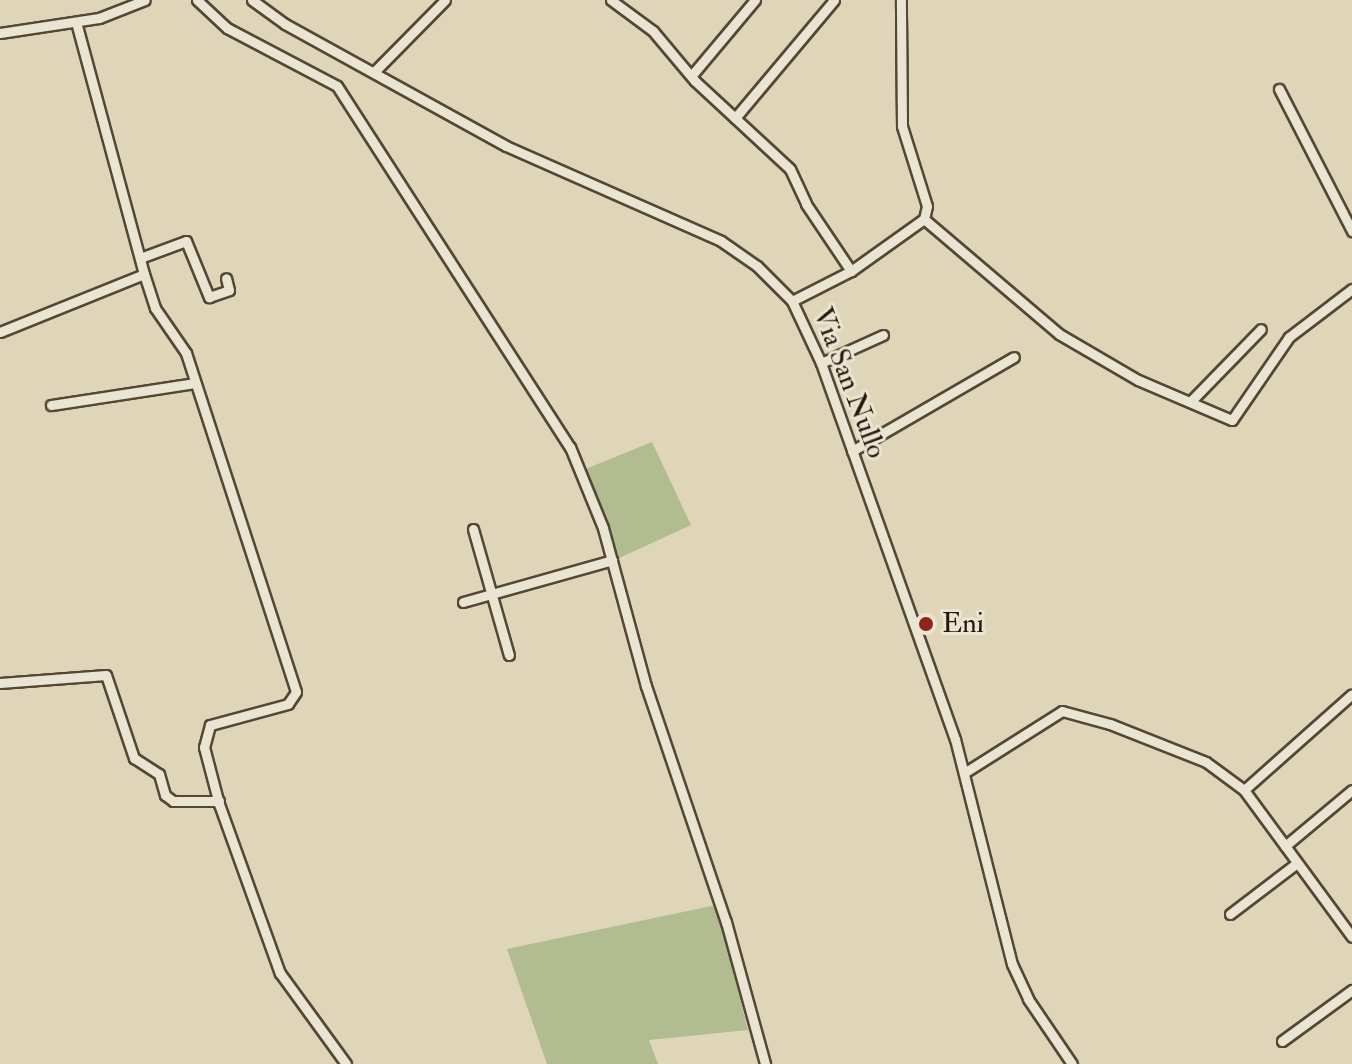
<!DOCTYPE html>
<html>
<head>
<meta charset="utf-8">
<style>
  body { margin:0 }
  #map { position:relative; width:1352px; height:1064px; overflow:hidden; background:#dfd5b9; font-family:"IM FELL Double Pica",serif }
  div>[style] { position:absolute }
  .green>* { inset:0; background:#b1bd90 }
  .roads { filter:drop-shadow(2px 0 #544734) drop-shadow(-2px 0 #544734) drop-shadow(0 2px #544734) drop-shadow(0 -2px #544734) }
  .minor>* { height:9px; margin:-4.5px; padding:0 4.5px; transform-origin:4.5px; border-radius:4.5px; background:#eae4d2 }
  .dots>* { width:22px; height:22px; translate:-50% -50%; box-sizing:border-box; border:4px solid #eae4d2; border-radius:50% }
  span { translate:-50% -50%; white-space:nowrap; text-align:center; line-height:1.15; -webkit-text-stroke:6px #eae4d2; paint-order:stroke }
  .street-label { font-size:28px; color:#251808 }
  .poi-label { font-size:28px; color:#251808 }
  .left { translate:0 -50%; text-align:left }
</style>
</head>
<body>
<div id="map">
  <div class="green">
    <i style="clip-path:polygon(652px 442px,691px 525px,615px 560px,583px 470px)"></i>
    <i style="clip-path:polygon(716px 905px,748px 1030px,649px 1040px,658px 1064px,547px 1064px,507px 949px)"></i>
  </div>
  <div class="roads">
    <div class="minor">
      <i style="left:197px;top:0;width:41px;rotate:43deg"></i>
      <i style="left:227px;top:28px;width:124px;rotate:27.8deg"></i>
      <i style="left:337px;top:86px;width:430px;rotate:57.2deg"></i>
      <i style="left:570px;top:447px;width:87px;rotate:67.8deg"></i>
      <i style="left:603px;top:528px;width:164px;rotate:74.8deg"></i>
      <i style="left:646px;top:686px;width:249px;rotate:71.3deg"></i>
      <i style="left:726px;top:922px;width:147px;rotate:74.6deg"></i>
      <i style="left:252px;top:0;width:41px;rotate:36deg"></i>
      <i style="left:285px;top:24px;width:252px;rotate:28.9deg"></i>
      <i style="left:506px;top:146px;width:235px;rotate:23.8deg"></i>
      <i style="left:721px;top:241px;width:44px;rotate:34.8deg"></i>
      <i style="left:757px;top:266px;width:49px;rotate:45deg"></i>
      <i style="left:792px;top:301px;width:68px;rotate:64.9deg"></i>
      <i style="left:821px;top:363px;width:399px;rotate:70.4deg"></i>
      <i style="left:955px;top:739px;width:232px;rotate:75.8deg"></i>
      <i style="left:1012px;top:964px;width:38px;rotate:65deg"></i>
      <i style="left:1028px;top:999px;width:78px;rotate:55.9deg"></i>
      <i style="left:611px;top:0;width:52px;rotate:36.4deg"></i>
      <i style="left:653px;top:31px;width:65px;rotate:50deg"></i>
      <i style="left:695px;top:81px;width:129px;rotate:42.8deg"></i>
      <i style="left:790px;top:169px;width:38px;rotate:65deg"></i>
      <i style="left:806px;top:204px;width:81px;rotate:56.1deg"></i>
      <i style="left:76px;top:22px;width:261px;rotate:74.9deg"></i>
      <i style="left:144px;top:274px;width:36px;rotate:72deg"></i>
      <i style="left:155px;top:308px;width:55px;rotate:55.4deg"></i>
      <i style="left:186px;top:353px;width:356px;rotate:72deg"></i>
      <i style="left:296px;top:692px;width:14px;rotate:124deg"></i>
      <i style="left:288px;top:704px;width:81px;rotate:164.9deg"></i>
      <i style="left:210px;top:725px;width:23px;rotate:105deg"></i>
      <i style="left:204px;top:747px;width:59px;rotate:75.3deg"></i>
      <i style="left:219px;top:804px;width:180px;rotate:70.2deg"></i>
      <i style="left:280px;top:973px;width:112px;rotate:54deg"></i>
      <i style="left:0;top:33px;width:100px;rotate:-8.6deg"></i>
      <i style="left:99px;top:18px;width:49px;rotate:-21.4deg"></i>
      <i style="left:374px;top:72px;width:101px;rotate:-45.4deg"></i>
      <i style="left:692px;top:75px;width:98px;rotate:-50deg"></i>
      <i style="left:1279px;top:89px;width:160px;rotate:62.8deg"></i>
      <i style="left:735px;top:118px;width:154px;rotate:-50deg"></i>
      <i style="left:924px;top:219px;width:177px;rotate:40.4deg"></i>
      <i style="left:1059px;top:334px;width:91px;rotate:30.2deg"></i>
      <i style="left:1138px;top:380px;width:102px;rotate:23.1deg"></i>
      <i style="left:1232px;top:420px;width:101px;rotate:-55.5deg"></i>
      <i style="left:1289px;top:337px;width:79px;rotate:-37.3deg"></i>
      <i style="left:140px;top:258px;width:49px;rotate:-20.3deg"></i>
      <i style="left:186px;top:241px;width:61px;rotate:67.7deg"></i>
      <i style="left:209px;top:297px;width:21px;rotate:-19deg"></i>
      <i style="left:229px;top:290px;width:12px;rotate:-104deg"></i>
      <i style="left:792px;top:301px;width:66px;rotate:-27deg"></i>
      <i style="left:851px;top:271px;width:90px;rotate:-35.5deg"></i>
      <i style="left:924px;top:219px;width:13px;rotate:-77deg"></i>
      <i style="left:927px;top:206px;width:84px;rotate:-107.4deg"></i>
      <i style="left:902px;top:126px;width:126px;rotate:-90.5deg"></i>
      <i style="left:0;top:332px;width:155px;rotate:-21.9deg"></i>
      <i style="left:821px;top:363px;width:68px;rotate:-24.3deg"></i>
      <i style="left:1191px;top:401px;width:100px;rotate:-45.8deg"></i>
      <i style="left:51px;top:405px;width:146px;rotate:-8.7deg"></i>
      <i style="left:852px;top:451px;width:187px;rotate:-30.1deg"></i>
      <i style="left:473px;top:529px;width:131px;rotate:74.1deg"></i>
      <i style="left:463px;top:602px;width:155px;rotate:-15.7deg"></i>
      <i style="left:0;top:683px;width:106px;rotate:-4.3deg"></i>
      <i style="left:106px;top:675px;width:88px;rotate:71.4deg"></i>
      <i style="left:134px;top:758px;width:30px;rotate:33deg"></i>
      <i style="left:159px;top:774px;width:22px;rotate:74deg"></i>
      <i style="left:165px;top:795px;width:10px;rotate:37deg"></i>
      <i style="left:173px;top:801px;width:46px"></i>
      <i style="left:964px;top:773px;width:116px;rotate:-32.3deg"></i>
      <i style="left:1062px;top:711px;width:50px;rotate:15.2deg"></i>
      <i style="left:1110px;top:724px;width:103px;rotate:21.6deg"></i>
      <i style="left:1206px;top:762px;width:47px;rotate:36.4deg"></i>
      <i style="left:1244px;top:790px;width:182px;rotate:53.7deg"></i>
      <i style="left:1244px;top:790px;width:144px;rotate:-41.6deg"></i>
      <i style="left:1285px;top:846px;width:87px;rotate:-39.9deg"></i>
      <i style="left:1230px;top:914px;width:84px;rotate:-37.3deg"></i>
      <i style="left:1282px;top:1041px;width:87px;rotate:-36.1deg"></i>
    </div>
  </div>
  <div class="dots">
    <i style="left:926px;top:624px;background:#8f2418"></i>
  </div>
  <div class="street-label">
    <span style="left:849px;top:383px;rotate:69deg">Via San Nullo</span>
  </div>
  <div class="poi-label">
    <span class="left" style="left:942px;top:624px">Eni</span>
  </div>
</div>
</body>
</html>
